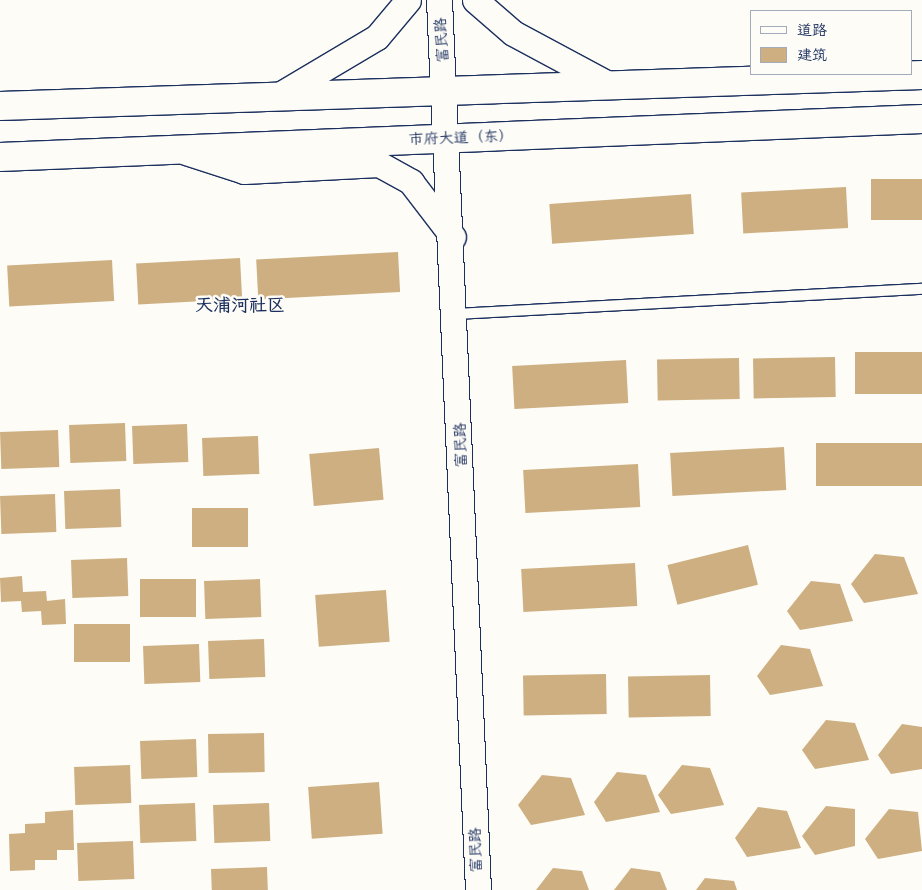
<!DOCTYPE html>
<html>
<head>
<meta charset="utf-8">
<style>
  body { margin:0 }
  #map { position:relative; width:922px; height:890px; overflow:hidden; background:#fdfcf7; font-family:"Balsamiq Sans","LXGW WenKai TC",sans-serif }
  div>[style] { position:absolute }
  .building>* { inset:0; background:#cdaf81; transform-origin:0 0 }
  .roads { filter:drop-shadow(1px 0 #1b2f5e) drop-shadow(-1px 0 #1b2f5e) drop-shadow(0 1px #1b2f5e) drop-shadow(0 -1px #1b2f5e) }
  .service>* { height:10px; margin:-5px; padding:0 5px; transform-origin:5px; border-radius:5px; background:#fdfcf7 }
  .tertiary>* { height:25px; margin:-12.5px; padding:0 12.5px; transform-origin:12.5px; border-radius:12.5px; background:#fdfcf7 }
  .primary>* { height:28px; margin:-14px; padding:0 14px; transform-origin:14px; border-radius:14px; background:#fdfcf7 }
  span { translate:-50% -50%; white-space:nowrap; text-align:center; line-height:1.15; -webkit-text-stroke:5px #fdfcf7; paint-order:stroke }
  .street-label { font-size:15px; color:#1b2f5e }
  .quarter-label { font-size:18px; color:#1b2f5e; font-weight:700 }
  .legend { position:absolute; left:750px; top:10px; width:162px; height:65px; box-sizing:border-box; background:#fdfcf7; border:1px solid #a3aaba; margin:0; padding:6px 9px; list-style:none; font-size:15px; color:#1b2f5e }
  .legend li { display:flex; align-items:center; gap:10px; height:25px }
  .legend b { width:25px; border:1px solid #a3aaba }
</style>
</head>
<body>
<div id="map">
  <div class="building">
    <i style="left:922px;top:179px;width:41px;height:51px;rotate:90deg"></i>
    <i style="left:846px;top:187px;width:41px;height:105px;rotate:87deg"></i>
    <i style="left:691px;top:194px;width:40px;height:142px;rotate:86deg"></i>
    <i style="left:398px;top:252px;width:40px;height:142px;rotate:87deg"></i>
    <i style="left:240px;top:258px;width:41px;height:104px;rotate:87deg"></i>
    <i style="left:112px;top:260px;width:41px;height:105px;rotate:87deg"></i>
    <i style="left:922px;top:352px;width:42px;height:67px;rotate:90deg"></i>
    <i style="left:835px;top:357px;width:40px;height:82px;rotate:89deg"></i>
    <i style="left:739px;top:358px;width:41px;height:82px;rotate:89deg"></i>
    <i style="left:626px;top:360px;width:43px;height:114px;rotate:87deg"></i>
    <i style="left:125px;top:423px;width:38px;height:56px;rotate:88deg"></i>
    <i style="left:187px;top:424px;width:38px;height:55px;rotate:88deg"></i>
    <i style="left:58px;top:430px;width:37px;height:58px;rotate:88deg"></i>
    <i style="left:258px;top:436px;width:38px;height:56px;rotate:88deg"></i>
    <i style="left:922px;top:443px;width:43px;height:106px;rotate:90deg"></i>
    <i style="left:784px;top:447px;width:43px;height:114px;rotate:87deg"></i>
    <i style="left:379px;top:448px;width:52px;height:70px;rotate:85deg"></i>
    <i style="left:638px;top:464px;width:43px;height:115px;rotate:87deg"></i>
    <i style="left:120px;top:489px;width:38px;height:56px;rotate:88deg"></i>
    <i style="left:55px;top:494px;width:38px;height:55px;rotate:88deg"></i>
    <i style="left:248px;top:508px;width:39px;height:56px;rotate:90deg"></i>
    <i style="left:748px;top:545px;width:41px;height:83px;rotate:76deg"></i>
    <i style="clip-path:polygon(875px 554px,904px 557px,918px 594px,864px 603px,851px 584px)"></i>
    <i style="left:127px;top:558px;width:38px;height:56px;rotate:88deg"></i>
    <i style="left:635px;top:563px;width:43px;height:114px;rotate:87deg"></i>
    <i style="clip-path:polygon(22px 576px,23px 592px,46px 591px,47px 601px,65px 599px,66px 624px,42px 625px,41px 611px,22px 612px,21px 601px,1px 602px,0 578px)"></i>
    <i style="left:196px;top:579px;width:38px;height:56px;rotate:90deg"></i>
    <i style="left:260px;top:579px;width:38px;height:56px;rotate:88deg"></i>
    <i style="clip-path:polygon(811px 581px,840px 584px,853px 621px,800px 630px,787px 611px)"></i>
    <i style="left:386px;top:590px;width:52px;height:71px;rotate:86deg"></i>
    <i style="left:130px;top:624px;width:38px;height:56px;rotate:90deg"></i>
    <i style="left:264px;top:639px;width:38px;height:56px;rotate:88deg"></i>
    <i style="left:199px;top:644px;width:38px;height:56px;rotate:88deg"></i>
    <i style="clip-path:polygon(781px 645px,810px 649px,823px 686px,770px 695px,757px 676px)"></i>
    <i style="left:606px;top:674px;width:40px;height:83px;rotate:89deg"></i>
    <i style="left:710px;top:675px;width:41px;height:82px;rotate:89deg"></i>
    <i style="clip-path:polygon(826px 720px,855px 723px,869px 760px,815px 769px,802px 750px)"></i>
    <i style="clip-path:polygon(902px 724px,922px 727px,922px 769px,891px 774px,878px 755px)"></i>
    <i style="left:264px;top:733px;width:39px;height:56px;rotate:89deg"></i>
    <i style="left:196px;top:739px;width:38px;height:56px;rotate:88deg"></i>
    <i style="left:130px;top:765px;width:38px;height:56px;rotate:88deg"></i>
    <i style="clip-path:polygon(682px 765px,710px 768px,724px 805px,671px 814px,658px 795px)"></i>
    <i style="clip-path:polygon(617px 772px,646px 775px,660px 812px,606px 822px,594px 802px)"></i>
    <i style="clip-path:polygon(542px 775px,571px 778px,585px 815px,531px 825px,518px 805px)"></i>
    <i style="left:379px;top:782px;width:52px;height:71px;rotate:86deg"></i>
    <i style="left:195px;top:803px;width:38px;height:56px;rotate:88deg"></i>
    <i style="left:269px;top:803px;width:38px;height:56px;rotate:88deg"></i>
    <i style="clip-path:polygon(826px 806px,855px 809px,855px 846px,815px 855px,802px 836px)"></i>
    <i style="clip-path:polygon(758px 807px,787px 811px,801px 848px,747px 857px,735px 838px)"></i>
    <i style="clip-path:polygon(889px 809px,918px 812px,922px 851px,878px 859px,865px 839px)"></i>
    <i style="clip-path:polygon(73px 810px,74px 850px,57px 850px,57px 860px,35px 860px,35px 870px,10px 871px,9px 834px,25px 833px,25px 824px,45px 823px,45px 812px)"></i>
    <i style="left:133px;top:841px;width:38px;height:56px;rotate:88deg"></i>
    <i style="left:267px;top:867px;width:23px;height:56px;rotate:88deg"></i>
    <i style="clip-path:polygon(553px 868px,582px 871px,589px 890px,536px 890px)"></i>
    <i style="clip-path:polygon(631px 868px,660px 872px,667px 890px,614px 890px)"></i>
    <i style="clip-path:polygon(705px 878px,734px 881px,737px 890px,696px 890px)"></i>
  </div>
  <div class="roads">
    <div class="service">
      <i style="left:456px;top:314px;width:467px;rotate:-3.1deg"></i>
    </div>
    <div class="tertiary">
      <i style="left:439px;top:0;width:891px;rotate:87.49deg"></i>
      <i style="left:475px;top:0;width:50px;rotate:41deg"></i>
      <i style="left:513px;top:33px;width:110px;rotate:28.2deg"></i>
      <i style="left:276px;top:97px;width:117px;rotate:-30.7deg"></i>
      <i style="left:377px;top:37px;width:48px;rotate:-50deg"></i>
      <i style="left:186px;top:152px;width:61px;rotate:18.1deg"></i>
      <i style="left:244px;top:171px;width:135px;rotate:-3deg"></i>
      <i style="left:379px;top:164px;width:37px;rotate:29deg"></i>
      <i style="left:411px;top:182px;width:69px;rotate:52.6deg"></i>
    </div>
    <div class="primary">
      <i style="left:0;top:106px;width:923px;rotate:-1.93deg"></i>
      <i style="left:0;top:157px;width:923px;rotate:-2.36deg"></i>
    </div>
  </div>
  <div class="street-label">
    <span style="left:442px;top:40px;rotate:-94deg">富民路</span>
    <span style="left:461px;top:138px;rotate:-2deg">市府大道（东）</span>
    <span style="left:461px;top:445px;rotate:-92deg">富民路</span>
    <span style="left:476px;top:850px;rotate:-92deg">富民路</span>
  </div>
  <div class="quarter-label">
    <span style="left:240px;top:306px">天浦河社区</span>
  </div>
  <ul class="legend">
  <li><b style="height:6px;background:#fdfcf7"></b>道路</li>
  <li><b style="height:14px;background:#cdaf81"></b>建筑</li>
  </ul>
</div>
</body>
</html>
